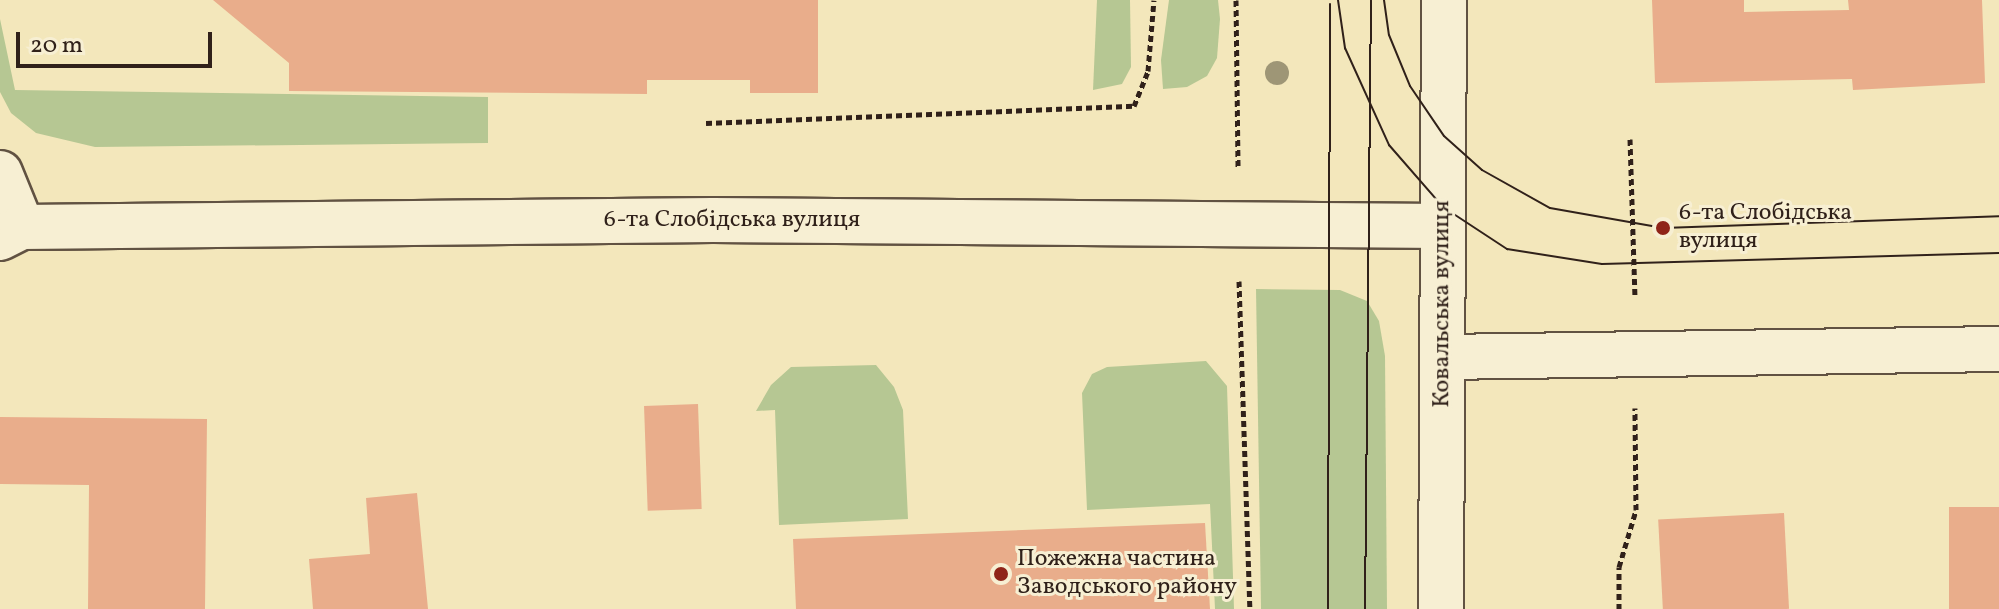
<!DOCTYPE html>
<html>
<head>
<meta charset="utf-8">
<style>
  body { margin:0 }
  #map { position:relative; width:1999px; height:609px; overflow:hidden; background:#f3e7bb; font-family:Vollkorn,serif }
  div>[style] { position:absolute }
  .green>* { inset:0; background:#b6c793 }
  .building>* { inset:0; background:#e9ad8b; transform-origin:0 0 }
  .path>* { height:5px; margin-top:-2.5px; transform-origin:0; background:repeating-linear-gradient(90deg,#30211a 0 6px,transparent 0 10px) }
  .roads { filter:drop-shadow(2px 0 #615242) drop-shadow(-2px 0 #615242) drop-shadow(0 2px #615242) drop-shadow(0 -2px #615242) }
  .minor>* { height:44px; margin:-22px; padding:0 22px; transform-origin:22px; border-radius:22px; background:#f7efd3 }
  .tertiary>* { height:44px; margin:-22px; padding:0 22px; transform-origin:22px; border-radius:22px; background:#f7efd3 }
  .tram>* { height:2px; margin:-1px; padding:0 1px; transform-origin:1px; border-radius:1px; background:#30211a }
  .trees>* { width:24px; height:24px; margin:-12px; border-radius:50%; background:#9e9676 }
  .dots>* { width:22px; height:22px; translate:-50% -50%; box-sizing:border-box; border:4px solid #f7efd3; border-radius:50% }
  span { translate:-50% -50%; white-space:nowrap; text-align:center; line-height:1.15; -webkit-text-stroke:6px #f7efd3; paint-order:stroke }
  .poi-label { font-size:24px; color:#30211a }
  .left { translate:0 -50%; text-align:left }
  .street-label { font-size:24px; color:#30211a }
  .scale { position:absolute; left:16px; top:32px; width:196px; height:36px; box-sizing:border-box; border:4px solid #30211a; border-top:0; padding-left:10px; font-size:24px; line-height:28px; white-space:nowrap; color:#30211a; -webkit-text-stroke:6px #f7efd3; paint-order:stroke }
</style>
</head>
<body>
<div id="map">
  <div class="green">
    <i style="clip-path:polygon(1097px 0,1130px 0,1131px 67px,1122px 84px,1093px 90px)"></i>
    <i style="clip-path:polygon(1169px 0,1218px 0,1220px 19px,1217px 58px,1207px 76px,1187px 87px,1163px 89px,1161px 60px)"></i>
    <i style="clip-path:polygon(0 19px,15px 90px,488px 97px,488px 143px,95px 147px,36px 133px,11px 113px,0 92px)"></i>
    <i style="clip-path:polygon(1256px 289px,1340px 290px,1367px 301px,1379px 321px,1385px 356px,1387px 609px,1261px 609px)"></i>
    <i style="clip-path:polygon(1206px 361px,1227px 386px,1234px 609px,1215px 609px,1210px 504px,1087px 510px,1082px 393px,1092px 374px,1107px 367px)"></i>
    <i style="clip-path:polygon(876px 365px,894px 387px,903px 410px,908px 519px,779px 525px,775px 410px,756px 411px,771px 385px,791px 367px)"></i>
  </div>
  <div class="building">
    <i style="clip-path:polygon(213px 0,818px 0,818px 93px,750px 93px,750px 80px,647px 80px,647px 94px,289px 91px,289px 63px)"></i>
    <i style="clip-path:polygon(1652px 0,1744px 0,1744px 12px,1849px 10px,1848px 0,1982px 0,1985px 83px,1853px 90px,1852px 79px,1655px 83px)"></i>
    <i style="left:698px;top:404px;width:105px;height:54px;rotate:88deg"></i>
    <i style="clip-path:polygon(0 417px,207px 419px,205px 609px,88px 609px,89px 485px,0 484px)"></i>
    <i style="clip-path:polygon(417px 493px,428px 609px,313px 609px,309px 559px,370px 554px,366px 498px)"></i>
    <i style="left:1999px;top:507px;width:102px;height:50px;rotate:90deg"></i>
    <i style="left:1784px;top:513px;width:96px;height:126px;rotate:87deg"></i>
    <i style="clip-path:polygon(1205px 523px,1210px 609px,796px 609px,793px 539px)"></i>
  </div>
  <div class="path">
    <i style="left:1236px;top:0;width:167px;rotate:89.3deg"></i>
    <i style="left:706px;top:123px;width:428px;rotate:-2.3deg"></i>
    <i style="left:1134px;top:106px;width:38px;rotate:-68deg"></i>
    <i style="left:1148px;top:71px;width:71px;rotate:-85.2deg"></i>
    <i style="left:1630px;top:139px;width:159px;rotate:88.2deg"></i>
    <i style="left:1239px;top:281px;width:328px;rotate:88.1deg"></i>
    <i style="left:1619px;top:609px;width:42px;rotate:-90deg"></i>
    <i style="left:1619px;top:567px;width:59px;rotate:-73.4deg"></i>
    <i style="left:1636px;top:510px;width:102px;rotate:-90.6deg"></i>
  </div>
  <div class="roads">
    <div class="minor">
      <i style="left:0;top:173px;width:58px;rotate:67.8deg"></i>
      <i style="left:0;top:238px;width:25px;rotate:-27deg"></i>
      <i style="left:22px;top:227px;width:691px;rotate:-0.58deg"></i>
      <i style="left:713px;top:220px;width:730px;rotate:0.47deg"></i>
    </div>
    <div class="tertiary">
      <i style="left:1442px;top:357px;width:557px;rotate:-0.82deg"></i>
      <i style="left:1441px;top:609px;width:609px;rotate:-89.72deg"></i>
    </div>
  </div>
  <div class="tram">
    <i style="left:1338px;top:0;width:49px;rotate:81.7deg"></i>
    <i style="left:1345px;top:48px;width:107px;rotate:65.6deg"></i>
    <i style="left:1389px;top:145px;width:82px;rotate:48.9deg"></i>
    <i style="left:1443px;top:207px;width:77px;rotate:33.3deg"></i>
    <i style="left:1507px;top:249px;width:96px;rotate:9deg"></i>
    <i style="left:1602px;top:264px;width:397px;rotate:-1.6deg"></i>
    <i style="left:1384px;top:0;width:35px;rotate:82deg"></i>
    <i style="left:1389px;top:35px;width:55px;rotate:67.6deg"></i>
    <i style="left:1410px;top:86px;width:60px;rotate:55.8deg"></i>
    <i style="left:1444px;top:136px;width:51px;rotate:41.8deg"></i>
    <i style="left:1482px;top:170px;width:78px;rotate:29.2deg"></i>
    <i style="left:1550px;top:208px;width:115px;rotate:10deg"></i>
    <i style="left:1663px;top:228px;width:336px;rotate:-2deg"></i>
    <i style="left:1328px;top:609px;width:605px;rotate:-89.81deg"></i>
    <i style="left:1365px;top:609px;width:609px;rotate:-89.44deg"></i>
  </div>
  <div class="trees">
    <i style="left:1277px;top:73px"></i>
  </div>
  <div class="dots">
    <i style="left:1663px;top:228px;background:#8f2418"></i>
    <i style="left:1001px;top:574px;background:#8f2418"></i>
  </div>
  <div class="poi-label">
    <span class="left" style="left:1679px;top:228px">6-та Слобідська<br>вулиця</span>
    <span class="left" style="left:1017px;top:574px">Пожежна частина<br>Заводського району</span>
  </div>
  <div class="street-label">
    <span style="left:732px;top:221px">6-та Слобідська вулиця</span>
    <span style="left:1443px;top:304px;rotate:-90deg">Ковальська вулиця</span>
  </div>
  <div class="scale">20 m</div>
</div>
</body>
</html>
